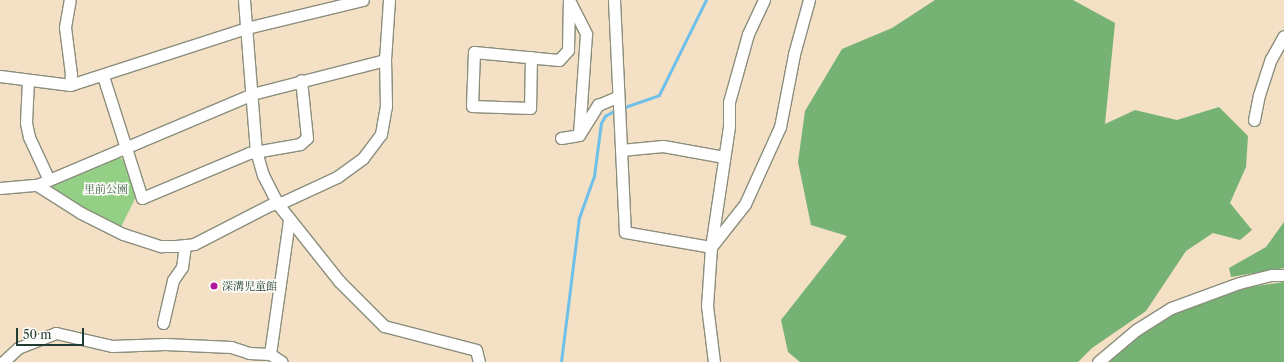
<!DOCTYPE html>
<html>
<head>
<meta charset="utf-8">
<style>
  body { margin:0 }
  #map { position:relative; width:1284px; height:362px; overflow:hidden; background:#f4e0c5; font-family:"Libre Caslon Text","Noto Serif JP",serif }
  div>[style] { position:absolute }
  .green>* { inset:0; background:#93d086 }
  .forest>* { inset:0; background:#76b273 }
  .stream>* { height:2.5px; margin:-1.25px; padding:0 1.25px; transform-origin:1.25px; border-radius:1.25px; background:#6ec0ea }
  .roads { filter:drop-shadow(1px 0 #8a8e7c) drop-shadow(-1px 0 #8a8e7c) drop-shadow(0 1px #8a8e7c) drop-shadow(0 -1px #8a8e7c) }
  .minor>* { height:11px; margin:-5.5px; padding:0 5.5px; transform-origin:5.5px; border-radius:5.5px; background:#fff }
  .dots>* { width:11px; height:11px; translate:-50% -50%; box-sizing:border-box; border:2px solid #fdfcf7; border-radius:50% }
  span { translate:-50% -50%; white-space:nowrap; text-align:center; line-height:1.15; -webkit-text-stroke:3.5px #fdfcf7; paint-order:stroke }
  .park-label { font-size:11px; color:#3c6248 }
  .poi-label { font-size:11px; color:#1f3d34 }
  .left { translate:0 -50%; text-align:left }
  .scale { position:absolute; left:16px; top:328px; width:68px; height:18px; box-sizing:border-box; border:2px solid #1f3d34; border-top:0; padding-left:5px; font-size:12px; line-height:14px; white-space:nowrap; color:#1f3d34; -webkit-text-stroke:3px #fdfcf7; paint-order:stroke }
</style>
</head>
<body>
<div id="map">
  <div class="green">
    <i style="clip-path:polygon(117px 157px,124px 160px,136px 197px,120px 229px,53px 189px,52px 180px)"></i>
  </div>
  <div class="forest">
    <i style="clip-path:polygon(935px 0,1073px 0,1115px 23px,1105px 124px,1135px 110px,1177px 120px,1219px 107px,1248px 136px,1246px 167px,1230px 203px,1252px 230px,1240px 240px,1213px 233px,1186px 251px,1146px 311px,1092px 348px,1078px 362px,800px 362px,788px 352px,781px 320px,847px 236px,811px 225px,798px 162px,805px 111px,842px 49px,892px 28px)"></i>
    <i style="clip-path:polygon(1284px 222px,1284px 268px,1231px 277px,1229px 268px,1266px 247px)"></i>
    <i style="clip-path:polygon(1284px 282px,1284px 362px,1102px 362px,1156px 321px,1201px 301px,1242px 288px)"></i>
  </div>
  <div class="stream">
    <i style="left:622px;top:108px;width:39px;rotate:-19deg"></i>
    <i style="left:659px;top:95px;width:106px;rotate:-63.7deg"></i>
    <i style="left:561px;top:362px;width:145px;rotate:-82.9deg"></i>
    <i style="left:579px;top:218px;width:45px;rotate:-70.3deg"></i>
    <i style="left:594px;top:176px;width:53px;rotate:-82.5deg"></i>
    <i style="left:601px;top:123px;width:8px;rotate:-60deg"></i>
    <i style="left:605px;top:116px;width:13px;rotate:-29deg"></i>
  </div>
  <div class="roads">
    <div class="minor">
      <i style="left:244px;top:0;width:151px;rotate:85.5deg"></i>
      <i style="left:256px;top:151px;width:25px;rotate:74deg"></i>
      <i style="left:263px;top:175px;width:31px;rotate:63deg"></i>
      <i style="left:277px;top:203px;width:100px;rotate:51.5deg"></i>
      <i style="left:339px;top:281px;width:64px;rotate:45deg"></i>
      <i style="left:384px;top:326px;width:95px;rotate:14.6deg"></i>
      <i style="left:476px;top:350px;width:12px;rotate:76deg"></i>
      <i style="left:614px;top:0;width:232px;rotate:87.3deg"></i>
      <i style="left:625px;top:232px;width:87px;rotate:9.9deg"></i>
      <i style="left:570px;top:2px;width:36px;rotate:63deg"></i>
      <i style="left:586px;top:34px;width:101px;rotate:94deg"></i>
      <i style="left:531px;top:57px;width:51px;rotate:91.1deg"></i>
      <i style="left:530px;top:108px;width:58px;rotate:-178deg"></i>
      <i style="left:472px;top:106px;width:54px;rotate:-87.9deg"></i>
      <i style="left:474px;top:52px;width:85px;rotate:5.4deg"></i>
      <i style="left:559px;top:60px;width:13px;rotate:-48deg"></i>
      <i style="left:568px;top:50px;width:50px;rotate:-88.9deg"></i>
      <i style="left:0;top:76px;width:71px;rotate:7.3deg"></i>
      <i style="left:70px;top:85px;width:185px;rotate:-17.9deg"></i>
      <i style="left:246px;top:28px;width:120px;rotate:-13.5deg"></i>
      <i style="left:103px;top:76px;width:128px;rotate:72.3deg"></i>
      <i style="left:142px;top:198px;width:116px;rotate:-22.8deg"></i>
      <i style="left:249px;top:153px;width:52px;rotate:-10deg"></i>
      <i style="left:300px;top:144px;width:9px;rotate:-41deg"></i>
      <i style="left:307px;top:138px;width:58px;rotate:-95.9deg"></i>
      <i style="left:28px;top:80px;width:43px;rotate:92.7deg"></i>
      <i style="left:26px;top:123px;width:14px;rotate:78deg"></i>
      <i style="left:29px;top:137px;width:45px;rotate:65.1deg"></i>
      <i style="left:70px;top:85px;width:11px;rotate:-85deg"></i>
      <i style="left:71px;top:74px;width:47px;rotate:-97.3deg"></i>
      <i style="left:65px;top:27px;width:27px;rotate:-80deg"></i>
      <i style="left:1254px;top:120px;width:25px;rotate:-79deg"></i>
      <i style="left:1259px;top:95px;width:38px;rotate:-72deg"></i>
      <i style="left:1271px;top:59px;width:26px;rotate:-61deg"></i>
      <i style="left:561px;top:138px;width:18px;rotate:-9deg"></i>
      <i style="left:579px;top:135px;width:36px;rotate:-58deg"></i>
      <i style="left:598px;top:105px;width:21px;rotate:-23deg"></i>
      <i style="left:621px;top:150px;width:42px;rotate:-5.4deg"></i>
      <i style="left:663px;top:146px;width:62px;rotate:10.2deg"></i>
      <i style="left:37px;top:185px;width:52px;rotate:32.5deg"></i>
      <i style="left:81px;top:213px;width:47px;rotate:26.6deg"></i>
      <i style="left:123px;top:234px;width:40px;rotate:18deg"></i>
      <i style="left:161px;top:246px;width:15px"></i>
      <i style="left:176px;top:246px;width:18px;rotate:-6deg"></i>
      <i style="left:194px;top:244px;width:85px;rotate:-27.2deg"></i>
      <i style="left:270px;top:205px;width:13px;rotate:-13deg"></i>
      <i style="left:283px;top:202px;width:60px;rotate:-24.8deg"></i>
      <i style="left:337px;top:177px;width:32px;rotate:-36deg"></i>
      <i style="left:363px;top:158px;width:30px;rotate:-53deg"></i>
      <i style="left:381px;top:134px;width:28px;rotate:-80deg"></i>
      <i style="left:386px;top:106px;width:46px;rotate:-91.2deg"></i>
      <i style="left:385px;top:60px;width:60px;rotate:-86.2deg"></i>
      <i style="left:0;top:188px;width:37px;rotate:-5deg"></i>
      <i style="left:37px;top:185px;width:233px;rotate:-22.9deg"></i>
      <i style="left:252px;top:94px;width:137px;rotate:-14.3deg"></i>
      <i style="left:711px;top:247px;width:55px;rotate:-51.7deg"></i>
      <i style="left:745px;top:204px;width:85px;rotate:-65.6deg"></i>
      <i style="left:780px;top:127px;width:74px;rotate:-79.1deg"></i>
      <i style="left:794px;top:54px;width:56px;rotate:-74.5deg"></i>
      <i style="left:163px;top:323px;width:44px;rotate:-76.9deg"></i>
      <i style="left:173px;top:280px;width:16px;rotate:-55deg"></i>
      <i style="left:182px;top:267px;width:22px;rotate:-82deg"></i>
      <i style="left:270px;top:354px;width:134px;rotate:-81.9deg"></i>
      <i style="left:3px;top:362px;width:21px;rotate:-43deg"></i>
      <i style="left:18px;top:348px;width:41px;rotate:-21.5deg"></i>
      <i style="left:56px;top:333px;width:57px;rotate:13.1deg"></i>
      <i style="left:112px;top:346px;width:53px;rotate:-2.2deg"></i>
      <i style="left:165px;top:344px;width:66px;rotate:2.6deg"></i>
      <i style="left:231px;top:347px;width:19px;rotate:18deg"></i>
      <i style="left:249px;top:353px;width:21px;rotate:3deg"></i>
      <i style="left:270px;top:354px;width:14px;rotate:34deg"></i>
      <i style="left:714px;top:362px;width:56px;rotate:-97.1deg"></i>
      <i style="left:707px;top:306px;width:59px;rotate:-86.1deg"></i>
      <i style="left:711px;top:247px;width:122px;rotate:-81.5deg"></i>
      <i style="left:729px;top:126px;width:24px;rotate:-90deg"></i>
      <i style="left:729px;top:102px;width:71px;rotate:-74.4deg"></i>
      <i style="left:748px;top:34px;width:38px;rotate:-65deg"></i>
      <i style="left:1098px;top:362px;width:50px;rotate:-40.1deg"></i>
      <i style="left:1136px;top:330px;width:41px;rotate:-32.2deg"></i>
      <i style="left:1171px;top:308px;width:72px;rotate:-20.2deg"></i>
      <i style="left:1239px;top:283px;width:33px;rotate:-14deg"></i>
      <i style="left:1271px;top:275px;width:13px"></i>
    </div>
  </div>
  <div class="dots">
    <i style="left:214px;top:286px;background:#b5179e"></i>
  </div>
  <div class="park-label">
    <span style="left:106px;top:189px">里前公園</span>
  </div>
  <div class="poi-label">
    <span class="left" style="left:222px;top:286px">深溝児童館</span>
  </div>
  <div class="scale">50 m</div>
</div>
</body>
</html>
